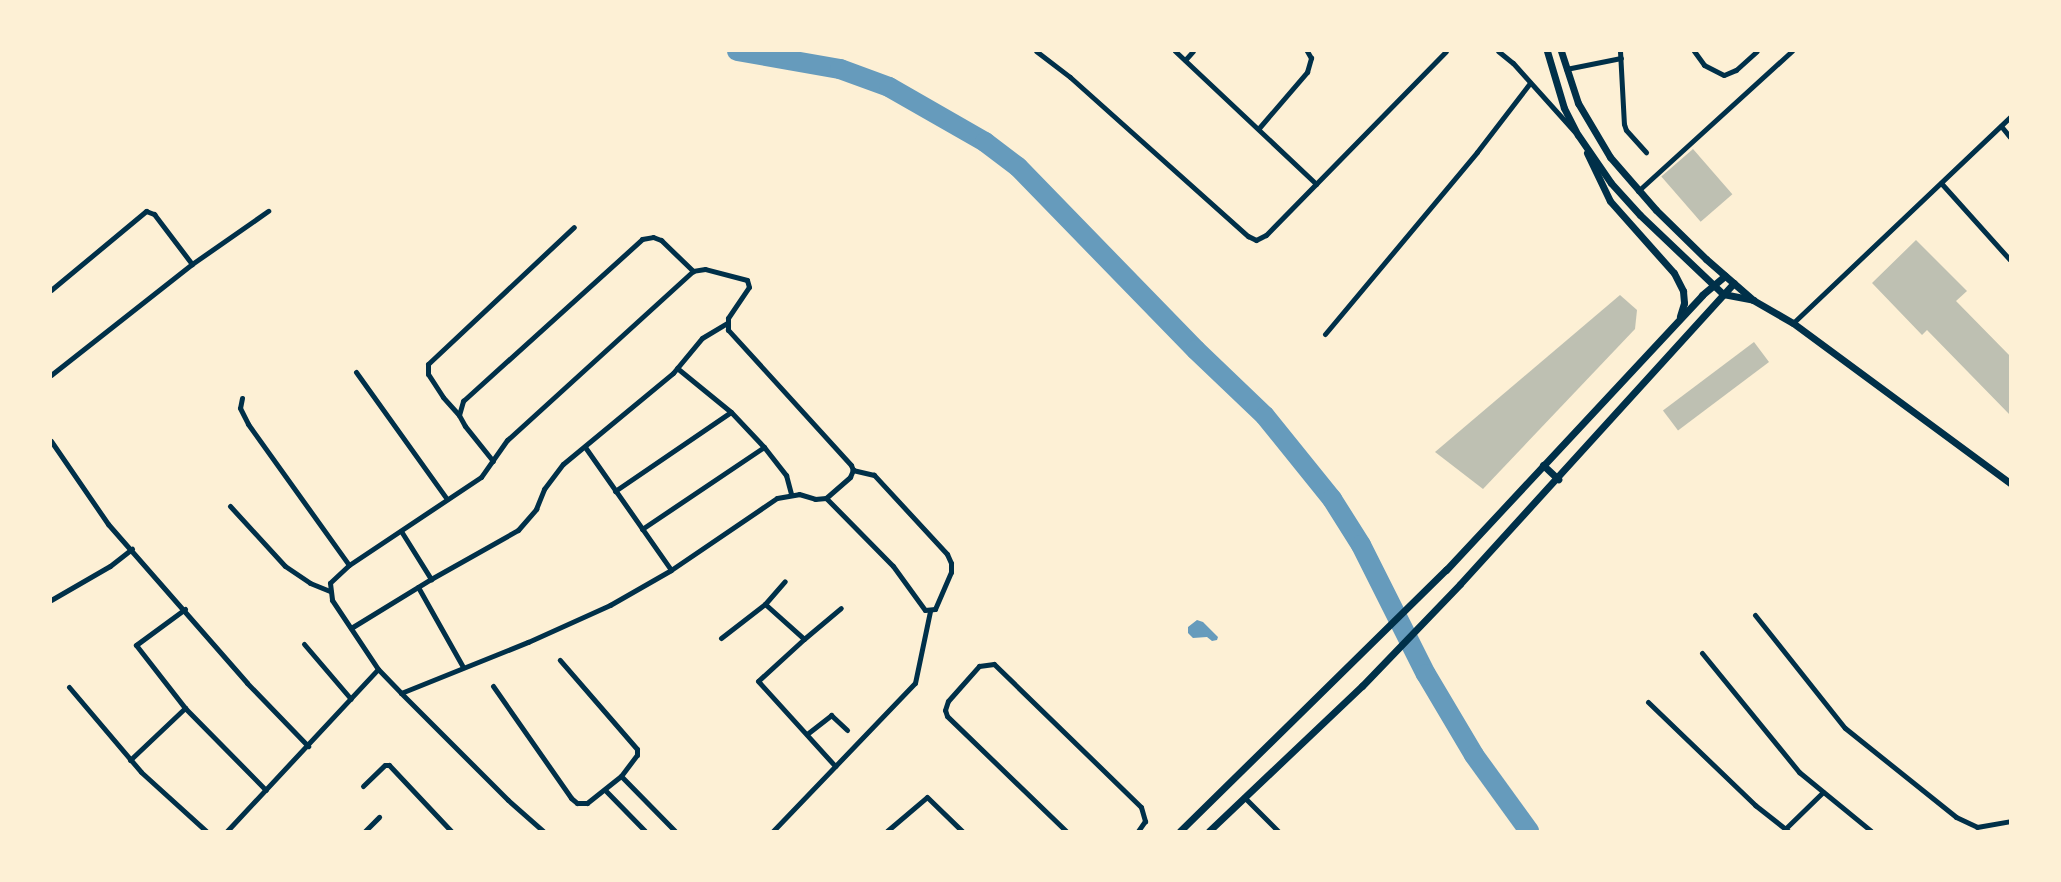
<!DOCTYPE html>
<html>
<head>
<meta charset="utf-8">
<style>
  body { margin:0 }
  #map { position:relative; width:2061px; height:882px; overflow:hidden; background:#fdf0d5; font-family:"PT Sans Narrow",sans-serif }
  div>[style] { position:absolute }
  .water>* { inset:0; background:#669bbc }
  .river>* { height:20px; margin:-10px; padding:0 10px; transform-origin:10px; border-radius:10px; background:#669bbc }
  .building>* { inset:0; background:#bec0b2; transform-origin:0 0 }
  .minor>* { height:5px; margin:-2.5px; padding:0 2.5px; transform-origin:2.5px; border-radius:2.5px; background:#003049 }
  .tertiary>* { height:7px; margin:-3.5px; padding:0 3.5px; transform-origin:3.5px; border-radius:3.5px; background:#003049 }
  span { translate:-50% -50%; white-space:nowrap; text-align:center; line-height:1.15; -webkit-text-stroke:5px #fdf0d5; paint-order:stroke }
  .frame { position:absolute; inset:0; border:52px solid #fdf0d5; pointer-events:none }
</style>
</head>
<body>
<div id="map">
  <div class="water">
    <i style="clip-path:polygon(1197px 620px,1203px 622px,1218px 637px,1217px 640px,1212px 641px,1207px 637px,1193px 638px,1188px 633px,1188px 627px)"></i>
  </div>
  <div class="river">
    <i style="left:737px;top:51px;width:105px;rotate:9.9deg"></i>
    <i style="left:840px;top:69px;width:52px;rotate:20.2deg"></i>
    <i style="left:889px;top:87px;width:111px;rotate:29.8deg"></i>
    <i style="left:985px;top:142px;width:41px;rotate:37.1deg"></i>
    <i style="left:1018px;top:167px;width:255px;rotate:45.8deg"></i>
    <i style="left:1196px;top:350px;width:95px;rotate:43.7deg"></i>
    <i style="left:1265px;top:416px;width:107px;rotate:51.1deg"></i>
    <i style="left:1332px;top:499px;width:54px;rotate:57.8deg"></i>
    <i style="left:1361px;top:545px;width:144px;rotate:63.3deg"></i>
    <i style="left:1426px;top:674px;width:94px;rotate:59.3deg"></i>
    <i style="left:1474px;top:755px;width:94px;rotate:54.1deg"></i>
  </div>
  <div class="building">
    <i style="left:1693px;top:149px;width:60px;height:42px;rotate:49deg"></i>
    <i style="clip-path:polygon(1916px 240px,1967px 291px,1956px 301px,2010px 356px,2010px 415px,1927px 330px,1922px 335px,1872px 283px)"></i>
    <i style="clip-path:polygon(1620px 295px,1637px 310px,1635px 329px,1483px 489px,1435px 452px)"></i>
    <i style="left:1754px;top:342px;width:25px;height:114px;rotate:53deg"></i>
  </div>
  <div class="minor">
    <i style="left:1036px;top:51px;width:43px;rotate:37.4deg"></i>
    <i style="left:1070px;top:77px;width:239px;rotate:41.8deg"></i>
    <i style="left:1248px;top:236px;width:9px;rotate:27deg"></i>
    <i style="left:1256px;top:240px;width:11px;rotate:-27deg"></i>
    <i style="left:1266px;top:235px;width:257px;rotate:-45.6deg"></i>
    <i style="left:1175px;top:51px;width:194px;rotate:43.3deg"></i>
    <i style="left:1498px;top:51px;width:19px;rotate:39deg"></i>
    <i style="left:1513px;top:63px;width:93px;rotate:48.1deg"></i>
    <i style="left:1620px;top:51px;width:73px;rotate:86.9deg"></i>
    <i style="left:1624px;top:124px;width:6px;rotate:72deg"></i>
    <i style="left:1626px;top:130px;width:30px;rotate:48deg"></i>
    <i style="left:1694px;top:51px;width:17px;rotate:54deg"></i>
    <i style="left:1704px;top:65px;width:22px;rotate:27deg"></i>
    <i style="left:1724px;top:75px;width:13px;rotate:-23deg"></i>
    <i style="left:1736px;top:70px;width:28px;rotate:-42deg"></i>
    <i style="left:1185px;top:60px;width:12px;rotate:-48deg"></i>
    <i style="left:1566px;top:69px;width:56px;rotate:-11.3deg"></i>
    <i style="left:2001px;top:126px;width:14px;rotate:51deg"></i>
    <i style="left:1259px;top:128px;width:74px;rotate:-49.4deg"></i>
    <i style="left:1307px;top:72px;width:15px;rotate:-74deg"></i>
    <i style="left:1311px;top:58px;width:8px;rotate:-120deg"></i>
    <i style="left:1941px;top:183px;width:103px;rotate:48.1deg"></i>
    <i style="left:1638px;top:191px;width:208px;rotate:-42.3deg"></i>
    <i style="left:51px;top:290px;width:124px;rotate:-39.7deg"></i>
    <i style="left:146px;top:211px;width:9px;rotate:21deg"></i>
    <i style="left:154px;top:214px;width:63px;rotate:52.8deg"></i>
    <i style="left:1793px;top:323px;width:299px;rotate:-43.5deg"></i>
    <i style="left:1325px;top:334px;width:237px;rotate:-50.1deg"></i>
    <i style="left:1477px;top:152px;width:87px;rotate:-52.5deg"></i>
    <i style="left:677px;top:368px;width:70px;rotate:39.2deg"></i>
    <i style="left:731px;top:412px;width:48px;rotate:46.7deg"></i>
    <i style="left:764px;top:447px;width:36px;rotate:52deg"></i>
    <i style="left:786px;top:475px;width:20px;rotate:75deg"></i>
    <i style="left:356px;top:372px;width:156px;rotate:54.4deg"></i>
    <i style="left:51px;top:375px;width:179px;rotate:-38.2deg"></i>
    <i style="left:192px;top:264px;width:93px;rotate:-34.9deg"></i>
    <i style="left:242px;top:398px;width:10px;rotate:101deg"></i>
    <i style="left:240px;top:408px;width:18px;rotate:63deg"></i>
    <i style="left:248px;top:424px;width:173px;rotate:54.4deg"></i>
    <i style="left:459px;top:415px;width:24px;rotate:-132deg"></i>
    <i style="left:443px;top:397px;width:27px;rotate:-123deg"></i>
    <i style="left:428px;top:374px;width:10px;rotate:-90deg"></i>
    <i style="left:428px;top:364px;width:200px;rotate:-43.2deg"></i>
    <i style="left:51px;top:441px;width:101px;rotate:55.5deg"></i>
    <i style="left:108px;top:524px;width:211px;rotate:48.8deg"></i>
    <i style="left:247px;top:683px;width:88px;rotate:45.9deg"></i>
    <i style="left:585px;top:447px;width:150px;rotate:55deg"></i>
    <i style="left:493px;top:461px;width:45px;rotate:-128.7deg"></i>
    <i style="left:465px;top:426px;width:13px;rotate:-119deg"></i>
    <i style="left:459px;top:415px;width:15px;rotate:-74deg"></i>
    <i style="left:463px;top:401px;width:241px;rotate:-42.1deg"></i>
    <i style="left:642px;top:239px;width:11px;rotate:-10deg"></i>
    <i style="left:653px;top:237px;width:9px;rotate:21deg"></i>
    <i style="left:661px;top:240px;width:45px;rotate:44.1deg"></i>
    <i style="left:615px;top:491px;width:140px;rotate:-34.3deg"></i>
    <i style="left:826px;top:498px;width:95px;rotate:45.4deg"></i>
    <i style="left:893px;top:566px;width:54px;rotate:54deg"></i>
    <i style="left:925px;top:610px;width:10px;rotate:-6deg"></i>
    <i style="left:935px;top:609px;width:40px;rotate:-66.6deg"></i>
    <i style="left:951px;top:572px;width:9px;rotate:-90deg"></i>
    <i style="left:951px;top:563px;width:10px;rotate:-114deg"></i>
    <i style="left:947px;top:554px;width:108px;rotate:-132.7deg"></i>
    <i style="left:874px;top:475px;width:22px;rotate:-167deg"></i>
    <i style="left:230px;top:506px;width:81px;rotate:47.5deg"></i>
    <i style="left:285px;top:566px;width:30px;rotate:34deg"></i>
    <i style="left:310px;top:583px;width:22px;rotate:22deg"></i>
    <i style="left:642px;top:529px;width:147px;rotate:-33.9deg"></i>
    <i style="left:401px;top:531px;width:57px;rotate:58deg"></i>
    <i style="left:418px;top:587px;width:92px;rotate:60.6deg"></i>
    <i style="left:51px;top:600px;width:68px;rotate:-30deg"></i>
    <i style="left:110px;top:566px;width:28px;rotate:-38deg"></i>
    <i style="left:765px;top:604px;width:52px;rotate:41.9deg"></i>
    <i style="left:804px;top:639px;width:62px;rotate:137.6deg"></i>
    <i style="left:758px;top:681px;width:115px;rotate:47.8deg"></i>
    <i style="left:185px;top:609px;width:61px;rotate:143.7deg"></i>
    <i style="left:136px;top:645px;width:80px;rotate:52.1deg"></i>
    <i style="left:185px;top:708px;width:115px;rotate:45.4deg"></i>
    <i style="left:1755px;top:615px;width:144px;rotate:51.5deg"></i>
    <i style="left:1845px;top:728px;width:142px;rotate:38.7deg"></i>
    <i style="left:1956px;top:817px;width:23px;rotate:25deg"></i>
    <i style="left:1977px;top:827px;width:34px;rotate:-10deg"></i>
    <i style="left:351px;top:628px;width:94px;rotate:-31.5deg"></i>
    <i style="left:431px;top:579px;width:100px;rotate:-29.4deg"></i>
    <i style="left:518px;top:530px;width:28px;rotate:-49deg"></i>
    <i style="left:536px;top:509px;width:22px;rotate:-68deg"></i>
    <i style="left:544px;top:489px;width:31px;rotate:-53deg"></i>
    <i style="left:563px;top:464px;width:143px;rotate:-39.6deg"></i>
    <i style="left:673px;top:373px;width:45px;rotate:-50.4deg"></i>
    <i style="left:702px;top:338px;width:29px;rotate:-31deg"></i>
    <i style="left:721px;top:638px;width:56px;rotate:-37.7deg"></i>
    <i style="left:765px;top:604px;width:30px;rotate:-49deg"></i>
    <i style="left:804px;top:639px;width:48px;rotate:-40deg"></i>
    <i style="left:304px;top:644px;width:72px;rotate:49.5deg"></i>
    <i style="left:1702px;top:653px;width:154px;rotate:50.8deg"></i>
    <i style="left:1799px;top:772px;width:93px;rotate:39.3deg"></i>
    <i style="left:493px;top:686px;width:136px;rotate:55.1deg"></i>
    <i style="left:571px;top:798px;width:8px;rotate:40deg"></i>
    <i style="left:577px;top:803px;width:10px"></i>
    <i style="left:587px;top:803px;width:43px;rotate:-38.5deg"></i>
    <i style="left:621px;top:776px;width:26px;rotate:-53deg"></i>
    <i style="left:637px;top:755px;width:6px;rotate:-90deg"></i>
    <i style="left:637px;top:749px;width:118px;rotate:-130.9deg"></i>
    <i style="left:69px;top:687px;width:111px;rotate:49.7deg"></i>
    <i style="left:141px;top:772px;width:88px;rotate:42.2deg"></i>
    <i style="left:401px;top:693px;width:137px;rotate:-21.9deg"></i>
    <i style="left:528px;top:642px;width:90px;rotate:-24.3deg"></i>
    <i style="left:610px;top:605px;width:70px;rotate:-29.8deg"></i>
    <i style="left:671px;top:570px;width:128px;rotate:-34.2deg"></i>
    <i style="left:777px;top:498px;width:22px;rotate:-10deg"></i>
    <i style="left:799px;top:494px;width:17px;rotate:17deg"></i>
    <i style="left:815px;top:499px;width:11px;rotate:-5deg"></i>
    <i style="left:826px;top:498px;width:32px;rotate:-41deg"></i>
    <i style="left:850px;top:477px;width:8px;rotate:-67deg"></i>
    <i style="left:853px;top:470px;width:5px;rotate:-112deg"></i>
    <i style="left:851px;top:465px;width:183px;rotate:-132.3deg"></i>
    <i style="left:728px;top:330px;width:12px;rotate:-90deg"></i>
    <i style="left:728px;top:318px;width:37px;rotate:-56deg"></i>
    <i style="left:749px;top:287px;width:7px;rotate:-106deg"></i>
    <i style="left:747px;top:280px;width:43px;rotate:-165.3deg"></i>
    <i style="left:705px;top:269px;width:12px;rotate:171deg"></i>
    <i style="left:693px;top:271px;width:251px;rotate:137.7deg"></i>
    <i style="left:507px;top:440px;width:45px;rotate:125.1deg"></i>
    <i style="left:481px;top:477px;width:159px;rotate:146.3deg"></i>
    <i style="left:349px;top:565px;width:26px;rotate:137deg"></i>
    <i style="left:330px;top:583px;width:17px;rotate:83deg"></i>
    <i style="left:332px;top:600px;width:83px;rotate:56.3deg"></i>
    <i style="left:378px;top:669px;width:33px;rotate:46deg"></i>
    <i style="left:401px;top:693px;width:151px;rotate:45deg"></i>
    <i style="left:508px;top:800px;width:47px;rotate:41.5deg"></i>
    <i style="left:1648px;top:702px;width:149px;rotate:43.9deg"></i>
    <i style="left:1755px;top:805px;width:42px;rotate:38.2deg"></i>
    <i style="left:807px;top:734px;width:31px;rotate:-38deg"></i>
    <i style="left:831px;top:715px;width:22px;rotate:43deg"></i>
    <i style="left:130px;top:760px;width:76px;rotate:-43.4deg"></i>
    <i style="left:621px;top:776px;width:77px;rotate:45.5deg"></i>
    <i style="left:363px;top:786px;width:30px;rotate:-44deg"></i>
    <i style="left:385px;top:765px;width:4px"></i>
    <i style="left:389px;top:765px;width:91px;rotate:46.8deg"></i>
    <i style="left:605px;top:790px;width:57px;rotate:45.7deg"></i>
    <i style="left:1244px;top:797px;width:48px;rotate:45deg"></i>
    <i style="left:1785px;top:829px;width:53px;rotate:-44.2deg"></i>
    <i style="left:227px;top:831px;width:221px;rotate:-47deg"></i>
    <i style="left:365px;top:831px;width:20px;rotate:-45deg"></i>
    <i style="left:773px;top:831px;width:205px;rotate:-46.2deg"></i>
    <i style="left:915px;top:683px;width:74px;rotate:-78.2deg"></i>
    <i style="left:887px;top:831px;width:52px;rotate:-40.4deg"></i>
    <i style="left:927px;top:797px;width:49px;rotate:44.2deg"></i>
    <i style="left:1066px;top:831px;width:165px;rotate:-136deg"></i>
    <i style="left:947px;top:716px;width:6px;rotate:-108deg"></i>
    <i style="left:945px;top:710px;width:9px;rotate:-72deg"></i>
    <i style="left:948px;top:701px;width:47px;rotate:-48.5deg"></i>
    <i style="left:979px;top:666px;width:15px;rotate:-8deg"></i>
    <i style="left:994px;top:664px;width:205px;rotate:44.2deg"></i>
    <i style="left:1141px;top:807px;width:15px;rotate:74deg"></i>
    <i style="left:1145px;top:821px;width:12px;rotate:125deg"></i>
  </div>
  <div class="tertiary">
    <i style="left:1547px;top:51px;width:59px;rotate:73.4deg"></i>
    <i style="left:1564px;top:108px;width:30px;rotate:63deg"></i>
    <i style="left:1578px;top:135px;width:58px;rotate:55.5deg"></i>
    <i style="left:1611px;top:183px;width:43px;rotate:47.8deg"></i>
    <i style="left:1640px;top:215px;width:115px;rotate:43.6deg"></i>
    <i style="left:1723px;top:294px;width:31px;rotate:11deg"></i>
    <i style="left:1561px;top:51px;width:55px;rotate:71.9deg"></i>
    <i style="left:1578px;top:103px;width:63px;rotate:59.3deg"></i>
    <i style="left:1610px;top:157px;width:70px;rotate:49deg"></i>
    <i style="left:1656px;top:210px;width:70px;rotate:44.4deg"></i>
    <i style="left:1706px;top:259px;width:62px;rotate:41.1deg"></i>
    <i style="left:1753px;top:300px;width:46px;rotate:29.9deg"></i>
    <i style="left:1793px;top:323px;width:270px;rotate:36.4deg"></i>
    <i style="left:1587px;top:153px;width:53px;rotate:64.4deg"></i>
    <i style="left:1610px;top:201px;width:96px;rotate:48.4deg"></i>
    <i style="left:1674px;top:273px;width:20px;rotate:63deg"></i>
    <i style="left:1683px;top:291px;width:12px;rotate:85deg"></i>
    <i style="left:1684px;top:303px;width:14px;rotate:107deg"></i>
    <i style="left:1543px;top:465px;width:21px;rotate:43deg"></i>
    <i style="left:1180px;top:831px;width:373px;rotate:-44.5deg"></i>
    <i style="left:1446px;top:570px;width:376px;rotate:-47deg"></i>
    <i style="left:1702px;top:295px;width:30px;rotate:-40deg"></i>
    <i style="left:1209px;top:831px;width:211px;rotate:-43.5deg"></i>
    <i style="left:1362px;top:686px;width:141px;rotate:-46.1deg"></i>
    <i style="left:1460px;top:584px;width:407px;rotate:-47.7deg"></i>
  </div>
  <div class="frame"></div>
</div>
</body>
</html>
